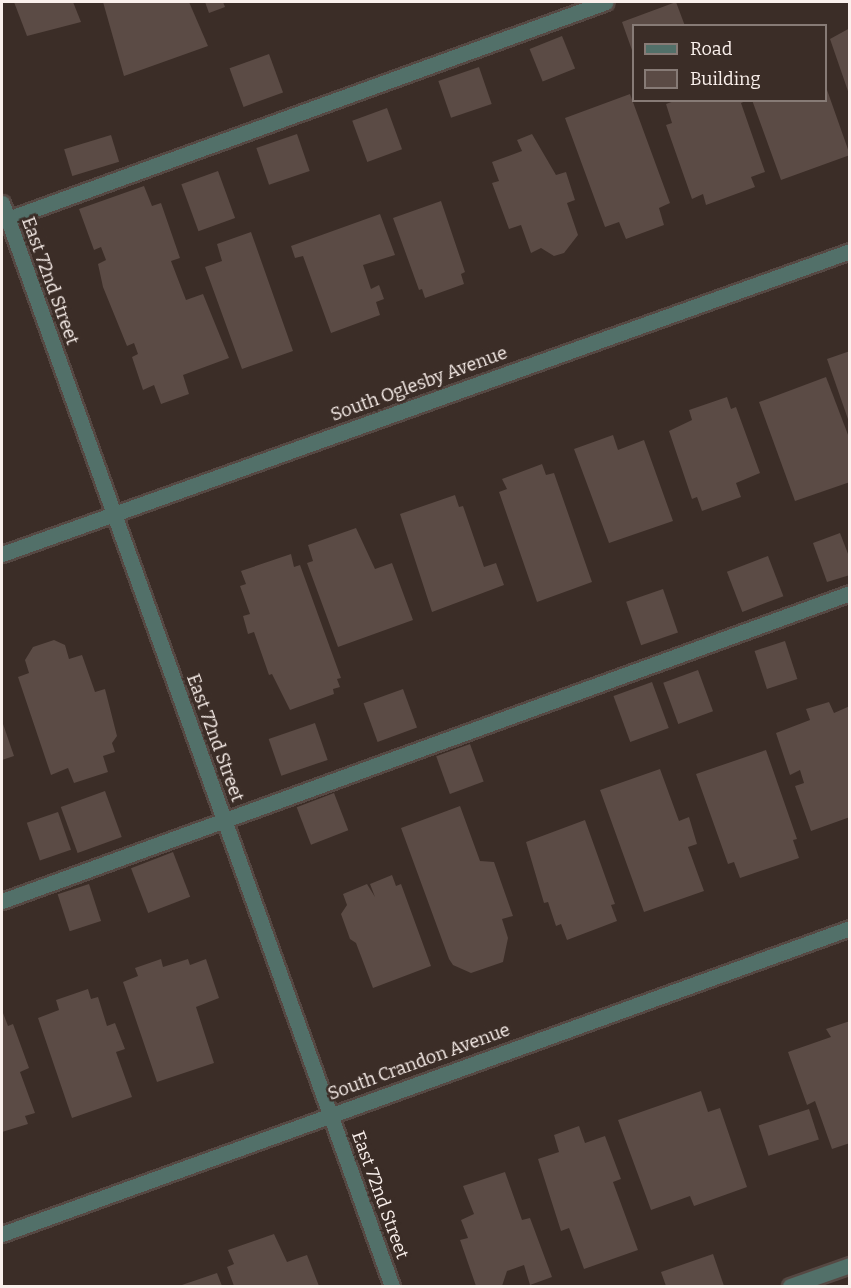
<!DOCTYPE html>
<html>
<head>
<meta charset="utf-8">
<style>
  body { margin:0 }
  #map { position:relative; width:851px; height:1288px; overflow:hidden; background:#3b2d27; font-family:Bitter,serif }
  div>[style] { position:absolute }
  .building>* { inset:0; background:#5b4b45; transform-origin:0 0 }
  .roads { filter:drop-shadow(2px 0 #564843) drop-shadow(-2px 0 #564843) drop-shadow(0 2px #564843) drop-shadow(0 -2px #564843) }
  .service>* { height:15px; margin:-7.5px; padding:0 7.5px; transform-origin:7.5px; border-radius:7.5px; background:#527069 }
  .minor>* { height:15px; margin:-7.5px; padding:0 7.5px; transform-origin:7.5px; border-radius:7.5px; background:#527069 }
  span { translate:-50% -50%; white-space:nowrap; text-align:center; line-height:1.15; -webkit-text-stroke:5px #3b2d27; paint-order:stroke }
  .street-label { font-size:18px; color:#faf0ec }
  .frame { position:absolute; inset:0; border:3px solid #faf0ec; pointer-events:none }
  .legend { position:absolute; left:632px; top:24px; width:195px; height:78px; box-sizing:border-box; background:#3b2d27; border:2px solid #877b76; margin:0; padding:8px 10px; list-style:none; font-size:18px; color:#faf0ec }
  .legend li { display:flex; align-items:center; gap:12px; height:30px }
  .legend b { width:30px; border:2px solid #877b76 }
</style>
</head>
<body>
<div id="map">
  <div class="building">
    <i style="clip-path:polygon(14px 2px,73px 2px,81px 22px,27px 36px)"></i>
    <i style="clip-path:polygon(103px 2px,189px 2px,208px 46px,124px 76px)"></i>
    <i style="clip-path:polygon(205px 2px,223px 2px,225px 7px,209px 13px)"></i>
    <i style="clip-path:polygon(676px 2px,685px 26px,634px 26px,633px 53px,622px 22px)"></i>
    <i style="clip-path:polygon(850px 28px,850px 94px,849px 94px,830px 39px)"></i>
    <i style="left:562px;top:36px;width:35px;height:35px;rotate:68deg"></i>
    <i style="left:269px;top:54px;width:41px;height:42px;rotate:70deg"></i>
    <i style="left:479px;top:67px;width:39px;height:43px;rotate:71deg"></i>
    <i style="clip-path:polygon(826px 87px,850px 155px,781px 180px,752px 100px,826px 100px)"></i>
    <i style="clip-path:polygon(630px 94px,670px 203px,659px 208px,664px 225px,626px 239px,619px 222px,605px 227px,565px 118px)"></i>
    <i style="clip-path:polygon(677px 100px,748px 100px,741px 103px,765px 172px,751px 177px,755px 187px,706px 205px,703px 194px,692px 199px,666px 125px,672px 123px,666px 104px)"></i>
    <i style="left:387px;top:108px;width:44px;height:37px;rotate:70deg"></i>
    <i style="left:297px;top:134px;width:39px;height:43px;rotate:71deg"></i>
    <i style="clip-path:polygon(532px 134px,556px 175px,566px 172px,575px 200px,567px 203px,578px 235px,564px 253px,554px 256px,541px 248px,531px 253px,521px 225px,509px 229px,492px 183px,499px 181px,492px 162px,522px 151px,517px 140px)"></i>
    <i style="left:111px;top:135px;width:28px;height:49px;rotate:73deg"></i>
    <i style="left:218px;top:171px;width:50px;height:39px;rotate:70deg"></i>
    <i style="clip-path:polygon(144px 186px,152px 206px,161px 203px,180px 258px,171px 261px,186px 300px,203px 294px,229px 358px,183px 375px,189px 394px,161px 404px,154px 385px,143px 390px,132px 357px,138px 354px,134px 343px,127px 346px,103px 287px,98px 264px,106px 260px,101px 247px,94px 250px,79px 209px)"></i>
    <i style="clip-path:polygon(441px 201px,465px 272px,461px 274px,464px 284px,425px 298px,422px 289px,419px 290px,393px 218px)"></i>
    <i style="clip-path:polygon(380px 214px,395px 255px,363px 265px,371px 289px,379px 285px,384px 299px,376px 302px,380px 315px,331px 333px,303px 256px,295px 258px,291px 246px)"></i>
    <i style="clip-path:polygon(251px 232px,293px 351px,242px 369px,205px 267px,222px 261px,217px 244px)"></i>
    <i style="clip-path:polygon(850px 351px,850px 422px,849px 422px,827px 359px)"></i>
    <i style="clip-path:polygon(826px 377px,850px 440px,850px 482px,795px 501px,759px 402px)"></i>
    <i style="clip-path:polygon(727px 397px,731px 409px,736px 407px,760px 473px,736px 483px,741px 497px,702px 511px,697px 497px,692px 499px,669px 431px,692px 420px,689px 410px)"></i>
    <i style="clip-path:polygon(613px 435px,618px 450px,644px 440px,673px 521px,609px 543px,574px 449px)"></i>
    <i style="clip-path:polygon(542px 464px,546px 475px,554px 473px,592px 582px,537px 602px,499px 492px,507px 489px,502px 479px)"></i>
    <i style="clip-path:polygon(455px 495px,459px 507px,463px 506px,484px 567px,496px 563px,504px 585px,432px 612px,400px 514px)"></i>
    <i style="clip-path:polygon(356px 528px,375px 569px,392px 563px,413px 620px,338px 647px,307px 563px,313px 561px,308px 545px)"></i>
    <i style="clip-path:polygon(840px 533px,850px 559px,850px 575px,827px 582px,813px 543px)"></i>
    <i style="clip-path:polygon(291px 554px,294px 567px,300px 565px,341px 678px,337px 679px,340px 687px,333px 689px,334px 694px,290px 710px,272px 674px,269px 675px,254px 632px,248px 634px,243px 616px,250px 614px,240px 586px,246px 584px,241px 571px)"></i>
    <i style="left:768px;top:556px;width:43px;height:44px;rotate:69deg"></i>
    <i style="left:663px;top:589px;width:46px;height:39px;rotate:71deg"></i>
    <i style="clip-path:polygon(54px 640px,65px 645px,69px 659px,82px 655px,95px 692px,105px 689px,117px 736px,112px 743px,115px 752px,103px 756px,108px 772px,74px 783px,68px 768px,51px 775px,18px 677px,29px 673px,25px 660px,33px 647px)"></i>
    <i style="left:785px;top:641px;width:40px;height:32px;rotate:72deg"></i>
    <i style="left:698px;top:670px;width:44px;height:37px;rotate:70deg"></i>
    <i style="left:652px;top:682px;width:49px;height:41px;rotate:70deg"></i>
    <i style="left:403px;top:689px;width:41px;height:42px;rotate:70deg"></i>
    <i style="clip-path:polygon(829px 702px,834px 713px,850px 706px,850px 817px,811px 831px,795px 786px,804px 783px,800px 770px,790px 775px,776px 733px,810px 720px,806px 709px)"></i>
    <i style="clip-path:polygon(2px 721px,14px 756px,2px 760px)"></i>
    <i style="left:315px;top:723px;width:39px;height:49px;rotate:71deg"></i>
    <i style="left:470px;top:744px;width:40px;height:36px;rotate:70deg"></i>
    <i style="clip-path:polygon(766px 750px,797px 839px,793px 840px,799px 858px,740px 878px,734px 862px,728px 864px,696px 774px)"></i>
    <i style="clip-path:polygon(660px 769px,679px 821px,689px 817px,697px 844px,688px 847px,704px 891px,644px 912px,600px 790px)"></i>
    <i style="left:105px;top:791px;width:49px;height:47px;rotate:70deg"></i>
    <i style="left:334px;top:793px;width:40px;height:40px;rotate:69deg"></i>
    <i style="clip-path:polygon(460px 806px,480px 861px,494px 862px,513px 916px,502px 919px,508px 938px,503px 962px,471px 973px,453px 965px,449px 959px,401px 828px)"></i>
    <i style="left:58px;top:812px;width:40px;height:33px;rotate:71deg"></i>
    <i style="clip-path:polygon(585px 820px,615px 904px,611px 905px,617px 921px,567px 940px,561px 924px,556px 926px,548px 902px,544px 903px,526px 842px)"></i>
    <i style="left:173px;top:852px;width:48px;height:45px;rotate:69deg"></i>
    <i style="clip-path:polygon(392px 875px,396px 886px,401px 884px,431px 966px,373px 988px,356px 943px,350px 939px,341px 914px,347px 905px,343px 894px,367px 884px,375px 897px,370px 884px)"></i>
    <i style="left:89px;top:884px;width:39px;height:33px;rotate:72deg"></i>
    <i style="clip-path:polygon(161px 959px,163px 967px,188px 959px,190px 965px,206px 959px,219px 998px,196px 1007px,214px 1063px,157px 1082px,123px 982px,138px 976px,135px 968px)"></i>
    <i style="clip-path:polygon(88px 989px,91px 999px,98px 997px,107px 1026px,115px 1023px,125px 1049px,116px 1052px,132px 1097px,72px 1118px,38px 1018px,59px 1010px,56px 1000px)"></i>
    <i style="clip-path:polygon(3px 1013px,8px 1026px,13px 1024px,29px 1068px,20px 1072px,35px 1113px,25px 1116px,28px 1124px,2px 1132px)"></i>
    <i style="clip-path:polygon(850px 1021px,850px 1143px,832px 1149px,815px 1101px,807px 1105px,788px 1052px,831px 1037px,826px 1029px)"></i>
    <i style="clip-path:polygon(701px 1091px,708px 1112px,720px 1108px,747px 1187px,694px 1206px,690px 1196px,651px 1210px,618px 1120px)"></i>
    <i style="left:809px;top:1109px;width:32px;height:53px;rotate:72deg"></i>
    <i style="clip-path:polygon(579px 1126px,585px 1143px,605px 1136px,621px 1179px,613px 1182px,638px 1250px,584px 1269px,569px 1228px,561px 1231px,538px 1159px,559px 1152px,554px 1135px)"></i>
    <i style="clip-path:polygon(505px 1172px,522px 1220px,530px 1218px,552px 1277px,530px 1285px,524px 1265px,507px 1271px,502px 1286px,476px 1286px,460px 1240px,468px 1238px,461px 1220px,474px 1214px,463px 1186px)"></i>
    <i style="clip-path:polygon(274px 1234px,287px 1262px,307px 1255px,319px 1286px,234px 1286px,227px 1267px,234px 1264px,228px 1250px)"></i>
    <i style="clip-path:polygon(713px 1254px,724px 1286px,666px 1286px,661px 1272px)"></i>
    <i style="clip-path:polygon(217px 1273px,222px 1286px,179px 1286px)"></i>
  </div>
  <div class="roads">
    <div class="service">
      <i style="left:2px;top:221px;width:642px;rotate:-19.93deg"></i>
      <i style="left:2px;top:901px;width:902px;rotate:-19.96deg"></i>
      <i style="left:790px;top:1286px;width:64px;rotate:-19.3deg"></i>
    </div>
    <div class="minor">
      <i style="left:2px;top:203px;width:1151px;rotate:70.2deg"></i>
      <i style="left:2px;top:554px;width:901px;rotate:-19.66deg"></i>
      <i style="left:2px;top:1234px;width:902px;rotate:-19.84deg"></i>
    </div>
  </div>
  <div class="street-label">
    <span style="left:50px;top:281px;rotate:70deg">East 72nd Street</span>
    <span style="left:419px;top:384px;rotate:-20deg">South Oglesby Avenue</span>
    <span style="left:215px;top:738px;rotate:70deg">East 72nd Street</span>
    <span style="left:419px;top:1062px;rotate:-20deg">South Crandon Avenue</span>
    <span style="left:380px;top:1195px;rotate:70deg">East 72nd Street</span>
  </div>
  <div class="frame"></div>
  <ul class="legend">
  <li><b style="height:8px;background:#527069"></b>Road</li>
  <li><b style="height:16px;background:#5b4b45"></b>Building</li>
  </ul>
</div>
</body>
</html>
